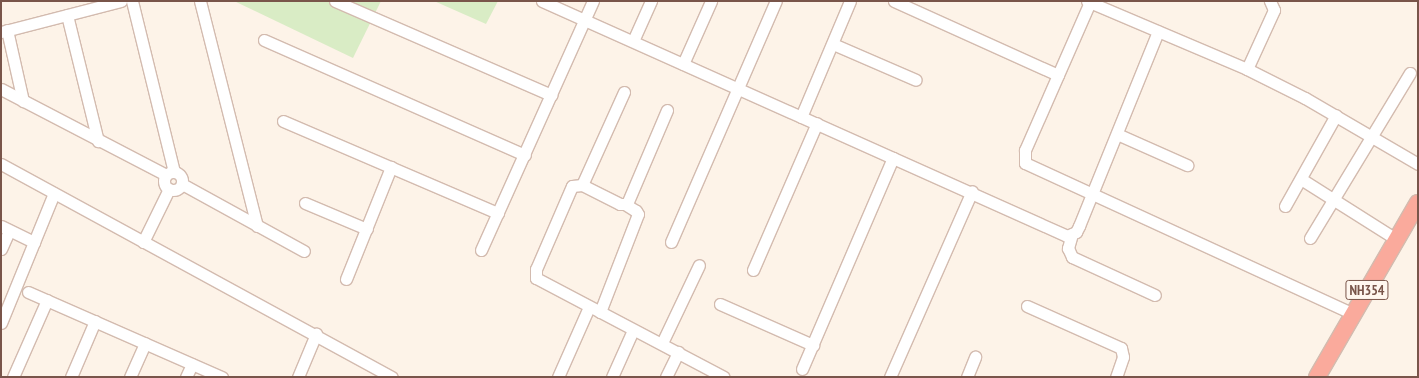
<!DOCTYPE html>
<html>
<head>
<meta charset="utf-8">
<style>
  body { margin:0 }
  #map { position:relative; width:1419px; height:378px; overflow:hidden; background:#fdf3e8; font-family:"PT Sans Narrow",sans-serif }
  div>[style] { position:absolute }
  .green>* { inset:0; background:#d9ecc5 }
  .roads { filter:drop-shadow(1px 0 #d3bbaf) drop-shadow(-1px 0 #d3bbaf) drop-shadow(0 1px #d3bbaf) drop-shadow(0 -1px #d3bbaf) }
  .minor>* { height:11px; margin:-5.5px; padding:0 5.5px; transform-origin:5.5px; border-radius:5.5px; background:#fff }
  .minor>.ring { margin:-5.5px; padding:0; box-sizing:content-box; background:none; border:11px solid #fff; border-radius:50% }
  .highway>* { height:16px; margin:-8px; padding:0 8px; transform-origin:8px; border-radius:8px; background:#faaa9c }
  span { translate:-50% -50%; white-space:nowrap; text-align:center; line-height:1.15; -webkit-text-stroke:3px #fff7ef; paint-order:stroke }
  .shield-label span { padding:1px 3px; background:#fff7ef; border:1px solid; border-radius:3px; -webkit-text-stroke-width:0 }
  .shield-label { font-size:14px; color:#79554a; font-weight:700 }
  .frame { position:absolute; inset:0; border:2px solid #79554a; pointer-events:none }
</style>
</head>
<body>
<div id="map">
  <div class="green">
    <i style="clip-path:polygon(234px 1px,381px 1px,353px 58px)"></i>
    <i style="clip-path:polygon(434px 1px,498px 1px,486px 24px)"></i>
  </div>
  <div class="roads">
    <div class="minor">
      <i style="left:132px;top:1px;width:176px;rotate:76.2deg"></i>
      <i style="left:200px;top:1px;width:232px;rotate:75.8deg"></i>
      <i style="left:335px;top:1px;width:236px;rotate:23.5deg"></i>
      <i style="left:542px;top:1px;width:575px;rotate:24.11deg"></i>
      <i style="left:1067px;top:236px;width:10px;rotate:-24deg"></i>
      <i style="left:1076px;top:232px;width:7px;rotate:-63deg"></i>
      <i style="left:1079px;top:226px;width:210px;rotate:-67.9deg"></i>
      <i style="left:894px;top:1px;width:180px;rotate:24.3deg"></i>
      <i style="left:1087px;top:1px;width:174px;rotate:23deg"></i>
      <i style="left:1247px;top:69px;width:65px;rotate:26.6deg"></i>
      <i style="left:1305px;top:98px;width:131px;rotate:30.3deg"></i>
      <i style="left:1090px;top:2px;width:162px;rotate:113.7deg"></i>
      <i style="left:1025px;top:150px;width:13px;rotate:90deg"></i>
      <i style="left:1025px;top:163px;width:361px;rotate:24.7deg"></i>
      <i style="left:67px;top:15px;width:130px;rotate:76.2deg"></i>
      <i style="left:7px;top:30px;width:73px;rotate:77.3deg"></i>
      <i style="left:1px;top:32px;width:124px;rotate:-14.5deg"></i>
      <i style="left:264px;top:40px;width:285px;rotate:23.8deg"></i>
      <i style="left:633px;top:41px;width:44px;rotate:-65.8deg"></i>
      <i style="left:833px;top:44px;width:90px;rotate:23.4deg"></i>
      <i style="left:683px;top:64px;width:69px;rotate:-66deg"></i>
      <i style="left:1247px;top:69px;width:65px;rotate:-65.4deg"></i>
      <i style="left:1274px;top:10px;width:10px;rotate:-114deg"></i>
      <i style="left:1px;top:89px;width:186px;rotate:27.5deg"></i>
      <i style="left:667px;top:110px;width:102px;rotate:113.1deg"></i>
      <i style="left:627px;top:204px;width:7px;rotate:180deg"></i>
      <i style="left:620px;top:204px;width:42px;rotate:-153.4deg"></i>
      <i style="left:582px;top:185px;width:10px;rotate:174deg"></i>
      <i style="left:572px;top:186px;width:90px;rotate:113.4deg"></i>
      <i style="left:536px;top:269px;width:9px;rotate:90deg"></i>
      <i style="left:536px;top:278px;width:212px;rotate:27.8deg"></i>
      <i style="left:801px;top:117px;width:126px;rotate:-67.1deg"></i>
      <i style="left:283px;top:121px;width:234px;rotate:23.2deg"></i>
      <i style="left:1117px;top:134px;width:77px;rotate:23.9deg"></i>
      <i style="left:1px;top:164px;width:445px;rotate:28.6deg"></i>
      <i class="ring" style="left:164px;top:172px;width:7px;height:7px"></i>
      <i style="left:1301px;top:179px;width:112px;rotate:32.3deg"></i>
      <i style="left:182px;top:184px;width:139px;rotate:28.8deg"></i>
      <i style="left:582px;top:185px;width:102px;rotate:-65.7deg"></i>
      <i style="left:305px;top:203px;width:67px;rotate:22.8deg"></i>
      <i style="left:1285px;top:206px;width:104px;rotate:-60.7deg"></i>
      <i style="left:1px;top:226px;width:37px;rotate:26deg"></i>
      <i style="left:1072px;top:234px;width:15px;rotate:106deg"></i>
      <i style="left:1068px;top:248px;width:10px;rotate:66deg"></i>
      <i style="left:1072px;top:257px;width:91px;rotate:24.6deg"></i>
      <i style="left:1310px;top:238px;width:193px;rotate:-58.8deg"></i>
      <i style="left:143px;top:242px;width:59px;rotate:-63.9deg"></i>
      <i style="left:671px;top:242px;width:263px;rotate:-66.5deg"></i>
      <i style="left:1px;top:249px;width:20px;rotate:-66deg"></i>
      <i style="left:481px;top:250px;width:273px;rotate:-65.8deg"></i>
      <i style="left:753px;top:270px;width:160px;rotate:-66.5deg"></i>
      <i style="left:346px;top:279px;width:121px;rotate:-68.1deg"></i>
      <i style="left:28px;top:292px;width:212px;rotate:23.7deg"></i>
      <i style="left:720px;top:304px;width:102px;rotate:23.8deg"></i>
      <i style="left:1027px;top:306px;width:103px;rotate:24.1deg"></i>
      <i style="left:1121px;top:348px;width:9px;rotate:77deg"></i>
      <i style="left:1123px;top:357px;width:21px;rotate:109deg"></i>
      <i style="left:600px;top:312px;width:105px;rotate:-68.8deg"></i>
      <i style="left:638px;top:214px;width:4px;rotate:-124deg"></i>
      <i style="left:636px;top:211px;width:13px;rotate:-148deg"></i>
      <i style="left:1px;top:323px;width:140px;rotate:-67.8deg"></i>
      <i style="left:662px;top:343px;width:86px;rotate:-64.6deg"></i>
      <i style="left:802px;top:369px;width:230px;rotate:-66.7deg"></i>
      <i style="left:13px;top:377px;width:84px;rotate:-66.2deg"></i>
      <i style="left:71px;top:377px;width:61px;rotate:-66.8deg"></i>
      <i style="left:130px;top:377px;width:37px;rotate:-66deg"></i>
      <i style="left:186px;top:377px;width:14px;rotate:-65deg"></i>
      <i style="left:298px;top:377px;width:47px;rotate:-67.3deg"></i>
      <i style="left:558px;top:377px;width:77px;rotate:-66.1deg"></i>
      <i style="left:612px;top:377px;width:51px;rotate:-65.9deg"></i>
      <i style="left:666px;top:377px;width:28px;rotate:-64deg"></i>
      <i style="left:890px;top:377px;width:203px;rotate:-66.2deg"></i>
      <i style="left:967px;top:377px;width:22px;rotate:-68deg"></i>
    </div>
    <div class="highway">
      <i style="left:1317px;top:377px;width:201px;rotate:-59.9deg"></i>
    </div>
  </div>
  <div class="shield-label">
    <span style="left:1367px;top:290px">NH354</span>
  </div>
  <div class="frame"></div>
</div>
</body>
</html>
